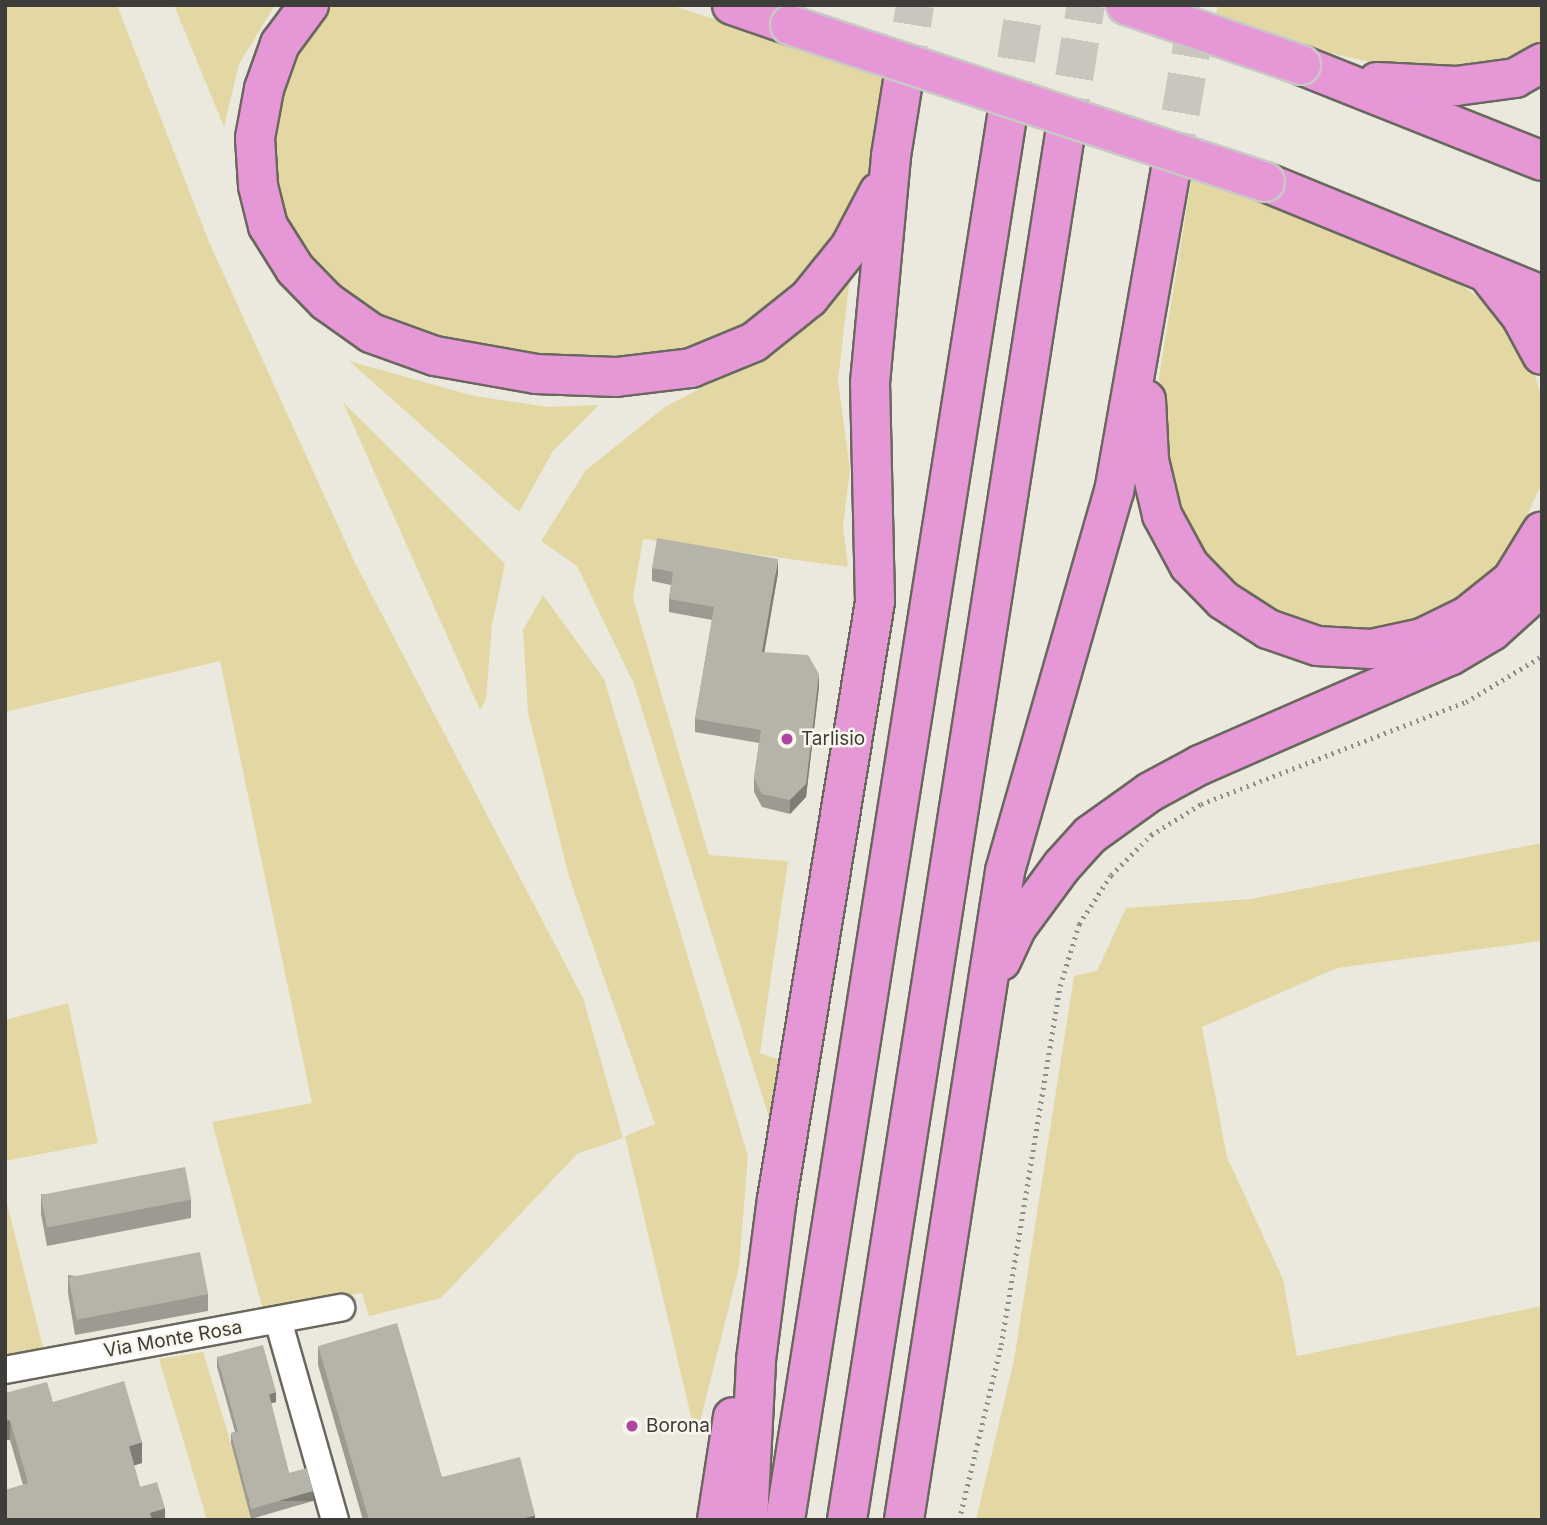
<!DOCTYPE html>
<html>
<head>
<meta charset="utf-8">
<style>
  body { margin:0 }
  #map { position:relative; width:1547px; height:1525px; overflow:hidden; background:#ebe9de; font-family:Inter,sans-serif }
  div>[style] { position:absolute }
  .green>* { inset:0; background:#e3d8a4 }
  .highway-tunnel>* { height:38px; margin-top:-19px; transform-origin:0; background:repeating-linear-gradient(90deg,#c8c6bd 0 38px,transparent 0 57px) }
  .path>* { height:4.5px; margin-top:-2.25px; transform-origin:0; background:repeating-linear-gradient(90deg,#8e8c85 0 2px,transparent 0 7px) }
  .roads { filter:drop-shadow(2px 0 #6a675e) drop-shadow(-2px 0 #6a675e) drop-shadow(0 2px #6a675e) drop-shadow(0 -2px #6a675e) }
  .minor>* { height:26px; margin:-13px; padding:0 13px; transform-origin:13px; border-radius:13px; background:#fff }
  .highway>* { height:38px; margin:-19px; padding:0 19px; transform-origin:19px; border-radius:19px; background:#e597d6 }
  .bridges { filter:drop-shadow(2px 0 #c9c8c7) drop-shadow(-2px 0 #c9c8c7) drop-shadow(0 2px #c9c8c7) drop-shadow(0 -2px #c9c8c7) }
  .highway-bridge>* { height:38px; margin:-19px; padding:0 19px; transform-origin:19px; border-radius:19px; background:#e597d6 }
  .wall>* { inset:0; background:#9d9b91 }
  .shaded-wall>* { inset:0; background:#7f7e76; transform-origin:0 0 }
  .building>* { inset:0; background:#b6b4a9; transform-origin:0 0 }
  .dots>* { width:19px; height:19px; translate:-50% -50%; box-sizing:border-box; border:4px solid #f9f6eb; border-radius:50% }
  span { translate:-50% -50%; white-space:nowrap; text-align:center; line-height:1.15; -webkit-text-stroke:5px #f9f6eb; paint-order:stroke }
  .poi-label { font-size:19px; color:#3d3c38 }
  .left { translate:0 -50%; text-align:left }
  .street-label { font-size:19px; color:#3d3c38 }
  .frame { position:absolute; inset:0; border:7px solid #3d3c38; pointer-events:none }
</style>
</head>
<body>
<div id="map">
  <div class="green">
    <i style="clip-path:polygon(5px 5px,117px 5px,209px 242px,355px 563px,583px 998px,623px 1138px,577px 1154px,441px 1298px,369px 1316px,362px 1293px,263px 1310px,212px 1122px,312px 1103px,220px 661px,5px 712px)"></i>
    <i style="clip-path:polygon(174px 5px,275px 5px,239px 64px,224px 127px)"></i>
    <i style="clip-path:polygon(331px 5px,671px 5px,887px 76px,871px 163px,859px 200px,828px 252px,789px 296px,743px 330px,686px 352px,622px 365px,538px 360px,375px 324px,287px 241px,267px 183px,284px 64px,319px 14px)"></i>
    <i style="clip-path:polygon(1218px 5px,1542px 5px,1542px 47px,1520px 60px,1473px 73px,1384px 65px,1307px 48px,1215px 19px)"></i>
    <i style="clip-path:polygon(1192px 176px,1276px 203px,1441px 270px,1490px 306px,1510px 330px,1533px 368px,1542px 399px,1541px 485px,1507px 560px,1463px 601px,1417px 624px,1334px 634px,1253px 607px,1181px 534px,1156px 435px,1159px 377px)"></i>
    <i style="clip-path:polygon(851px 269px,838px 380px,850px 470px,843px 526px,848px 567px,643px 539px,633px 598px,709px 855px,788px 861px,760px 1053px,780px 1060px,771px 1124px,634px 684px,577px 566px,541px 541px,586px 470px,665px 407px,786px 344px,829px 303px)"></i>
    <i style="clip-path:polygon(349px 361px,474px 396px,549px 407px,599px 405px,553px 451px,519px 512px)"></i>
    <i style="clip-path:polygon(343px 402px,505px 564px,492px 625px,486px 699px,480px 710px)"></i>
    <i style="clip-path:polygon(543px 595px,604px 679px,748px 1156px,739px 1267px,696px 1438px,625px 1136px,655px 1124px,569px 877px,528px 713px,523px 630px)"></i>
    <i style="clip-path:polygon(1542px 843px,1542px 941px,1337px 968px,1202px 1027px,1227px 1157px,1283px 1279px,1297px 1356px,1542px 1306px,1542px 1520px,976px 1520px,1014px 1360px,1074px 976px,1097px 971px,1126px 908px,1250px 899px)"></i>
    <i style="clip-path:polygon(68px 1003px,98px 1143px,5px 1161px,5px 1020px)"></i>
    <i style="clip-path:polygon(5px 1195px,44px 1351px,5px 1358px)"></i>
    <i style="clip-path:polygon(203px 1352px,231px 1443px,252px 1520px,207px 1520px,159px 1359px)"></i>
  </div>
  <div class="highway-tunnel">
    <i style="left:903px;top:81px;width:77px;rotate:-81deg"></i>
    <i style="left:1007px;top:116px;width:112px;rotate:-80.8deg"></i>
    <i style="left:1065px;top:134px;width:131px;rotate:-80.8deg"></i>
    <i style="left:1171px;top:169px;width:160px;rotate:-80.3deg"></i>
  </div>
  <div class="path">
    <i style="left:959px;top:1520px;width:180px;rotate:-76.5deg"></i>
    <i style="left:1001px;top:1345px;width:364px;rotate:-80.7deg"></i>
    <i style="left:1060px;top:986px;width:65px;rotate:-73deg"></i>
    <i style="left:1079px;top:924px;width:59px;rotate:-56.9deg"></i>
    <i style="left:1111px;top:875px;width:57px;rotate:-45deg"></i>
    <i style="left:1151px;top:835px;width:59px;rotate:-31.8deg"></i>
    <i style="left:1201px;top:804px;width:284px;rotate:-21.1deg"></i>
    <i style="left:1466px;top:702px;width:89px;rotate:-31.2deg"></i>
  </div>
  <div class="roads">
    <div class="minor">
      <i style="left:278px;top:1320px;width:208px;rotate:74.1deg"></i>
      <i style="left:5px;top:1370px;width:342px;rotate:-10.5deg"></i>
    </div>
    <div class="highway">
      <i style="left:309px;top:5px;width:49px;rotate:126.6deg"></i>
      <i style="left:280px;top:44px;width:48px;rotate:109.6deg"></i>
      <i style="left:264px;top:89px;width:50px;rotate:100.4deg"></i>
      <i style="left:255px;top:138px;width:48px;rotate:86.4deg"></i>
      <i style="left:258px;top:186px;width:41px;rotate:76deg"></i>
      <i style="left:268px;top:226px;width:51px;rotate:57.9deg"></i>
      <i style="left:295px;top:269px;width:45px;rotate:45.9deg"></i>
      <i style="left:326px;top:301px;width:55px;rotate:35.4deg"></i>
      <i style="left:371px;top:333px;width:68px;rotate:19.8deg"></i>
      <i style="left:435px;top:356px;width:103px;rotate:10.1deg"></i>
      <i style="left:536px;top:374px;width:80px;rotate:2.1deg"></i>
      <i style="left:616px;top:377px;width:76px;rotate:-6.8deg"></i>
      <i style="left:691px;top:368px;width:68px;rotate:-22.4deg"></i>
      <i style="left:754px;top:342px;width:70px;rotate:-38.7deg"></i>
      <i style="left:809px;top:298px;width:65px;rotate:-51.2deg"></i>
      <i style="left:850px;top:247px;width:62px;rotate:-62.2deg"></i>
      <i style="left:732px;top:5px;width:61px;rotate:19deg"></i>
      <i style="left:1301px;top:65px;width:259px;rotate:21.7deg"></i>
      <i style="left:1377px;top:82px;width:79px;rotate:2.9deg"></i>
      <i style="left:1456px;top:86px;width:60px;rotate:-7.7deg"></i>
      <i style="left:1515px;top:78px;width:31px;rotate:-29deg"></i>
      <i style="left:1265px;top:182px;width:299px;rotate:22.2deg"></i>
      <i style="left:1487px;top:273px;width:55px;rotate:51.7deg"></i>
      <i style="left:1521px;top:316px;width:44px;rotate:61.7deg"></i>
      <i style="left:1146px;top:400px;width:60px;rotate:87.1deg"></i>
      <i style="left:1149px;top:460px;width:57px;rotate:76.7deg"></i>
      <i style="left:1162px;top:515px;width:57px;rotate:61.6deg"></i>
      <i style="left:1189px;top:565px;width:49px;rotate:45.8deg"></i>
      <i style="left:1223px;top:600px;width:54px;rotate:32.8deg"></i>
      <i style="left:1268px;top:629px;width:52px;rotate:19.1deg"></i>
      <i style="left:1317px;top:646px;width:54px;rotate:3.2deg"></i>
      <i style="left:1371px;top:649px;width:52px;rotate:-12.2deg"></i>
      <i style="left:1422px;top:638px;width:50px;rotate:-26.1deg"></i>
      <i style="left:1467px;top:616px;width:58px;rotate:-38.7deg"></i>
      <i style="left:1512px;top:580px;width:57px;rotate:-58.5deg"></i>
      <i style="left:1001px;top:961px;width:38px;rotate:-65deg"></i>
      <i style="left:1017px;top:927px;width:76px;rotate:-53.6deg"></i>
      <i style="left:1062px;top:866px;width:42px;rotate:-47.9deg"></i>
      <i style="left:1090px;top:835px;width:74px;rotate:-35.6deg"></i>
      <i style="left:1150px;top:792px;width:57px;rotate:-28.4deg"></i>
      <i style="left:1200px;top:765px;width:273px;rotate:-23.6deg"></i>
      <i style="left:1450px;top:656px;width:49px;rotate:-30.8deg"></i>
      <i style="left:1492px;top:631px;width:67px;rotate:-42deg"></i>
      <i style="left:717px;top:1520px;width:104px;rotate:-81.2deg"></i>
      <i style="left:748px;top:1520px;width:160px;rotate:-87.1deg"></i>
      <i style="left:756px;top:1360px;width:162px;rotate:-82.6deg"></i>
      <i style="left:777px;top:1199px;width:605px;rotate:-80.68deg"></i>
      <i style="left:875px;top:602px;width:219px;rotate:-91.3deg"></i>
      <i style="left:870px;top:383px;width:228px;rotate:-84.7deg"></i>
      <i style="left:891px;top:156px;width:76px;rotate:-80.9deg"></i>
      <i style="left:785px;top:1520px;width:1421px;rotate:-81.01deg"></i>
      <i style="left:847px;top:1520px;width:1403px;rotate:-81.06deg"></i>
      <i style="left:904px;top:1520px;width:657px;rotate:-81.15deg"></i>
      <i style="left:1005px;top:871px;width:394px;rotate:-74deg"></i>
      <i style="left:1114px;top:492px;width:328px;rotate:-80deg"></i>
    </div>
  </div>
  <div class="bridges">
    <div class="highway-bridge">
      <i style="left:1126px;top:5px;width:185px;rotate:18.9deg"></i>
      <i style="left:790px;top:25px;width:500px;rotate:18.29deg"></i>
    </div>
  </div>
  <div class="wall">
    <i style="clip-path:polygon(652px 568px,778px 573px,764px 652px,819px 687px,806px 797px,790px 814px,762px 807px,754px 792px,754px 778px,759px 743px,695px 732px,695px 719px,712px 620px,669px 612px,669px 599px,671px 585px,652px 581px)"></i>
    <i style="clip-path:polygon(41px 1194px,191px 1199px,191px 1218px,47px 1246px,41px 1214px)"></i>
    <i style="clip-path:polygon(68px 1275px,208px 1294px,208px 1311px,75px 1335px,68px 1293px)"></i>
    <i style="clip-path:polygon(318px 1346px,442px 1477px,535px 1520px,363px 1520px,318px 1365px)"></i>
    <i style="clip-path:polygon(217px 1357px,276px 1402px,271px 1403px,289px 1473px,313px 1501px,251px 1519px,231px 1443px,231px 1433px,235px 1432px,217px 1367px)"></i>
    <i style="clip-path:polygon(5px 1393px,53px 1402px,142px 1463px,134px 1465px,140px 1487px,165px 1520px,23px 1485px,10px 1440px)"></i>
  </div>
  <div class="shaded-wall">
    <i style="clip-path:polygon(778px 559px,778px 573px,762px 666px,762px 652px)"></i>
    <i style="clip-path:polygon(819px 674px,819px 687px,806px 797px,790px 814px,790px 800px)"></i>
    <i style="clip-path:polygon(276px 1392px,276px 1402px,269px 1404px,269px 1394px)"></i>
    <i style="left:10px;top:1420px;width:20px;height:5px;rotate:90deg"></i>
    <i style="clip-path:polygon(142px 1442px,142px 1463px,129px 1467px,129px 1446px)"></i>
    <i style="left:313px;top:1491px;width:10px;height:65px;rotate:90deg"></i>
    <i style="clip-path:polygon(165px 1508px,165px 1520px,150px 1520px,150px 1513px)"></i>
    <i style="clip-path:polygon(535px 1515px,535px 1520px,518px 1520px)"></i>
  </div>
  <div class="building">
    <i style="clip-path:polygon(657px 538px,778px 559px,762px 652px,808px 655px,819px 674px,806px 784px,790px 800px,762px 794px,754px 778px,761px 730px,695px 719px,714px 607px,669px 599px,673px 572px,652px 568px)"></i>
    <i style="left:185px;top:1167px;width:33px;height:147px;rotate:79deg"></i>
    <i style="left:200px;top:1252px;width:43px;height:134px;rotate:79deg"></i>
    <i style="clip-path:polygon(397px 1323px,442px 1477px,520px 1457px,535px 1515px,518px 1520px,369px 1520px,318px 1346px)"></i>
    <i style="clip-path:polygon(263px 1345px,276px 1392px,269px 1394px,289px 1473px,307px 1468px,313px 1491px,251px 1509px,231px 1433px,238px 1432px,217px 1357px)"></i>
    <i style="clip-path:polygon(124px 1381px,142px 1442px,129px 1446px,140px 1487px,157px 1482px,165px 1508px,150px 1513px,152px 1520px,5px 1520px,5px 1490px,28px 1483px,10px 1420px,5px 1421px,5px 1393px,47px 1382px,53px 1402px)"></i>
  </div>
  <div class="dots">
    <i style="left:787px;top:739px;background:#b244a2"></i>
    <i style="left:632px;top:1426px;background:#b244a2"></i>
  </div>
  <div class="poi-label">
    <span class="left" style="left:801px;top:739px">Tarlisio</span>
    <span class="left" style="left:646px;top:1426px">Borona</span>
  </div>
  <div class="street-label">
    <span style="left:173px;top:1339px;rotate:-10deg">Via Monte Rosa</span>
  </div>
  <div class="frame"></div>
</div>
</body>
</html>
